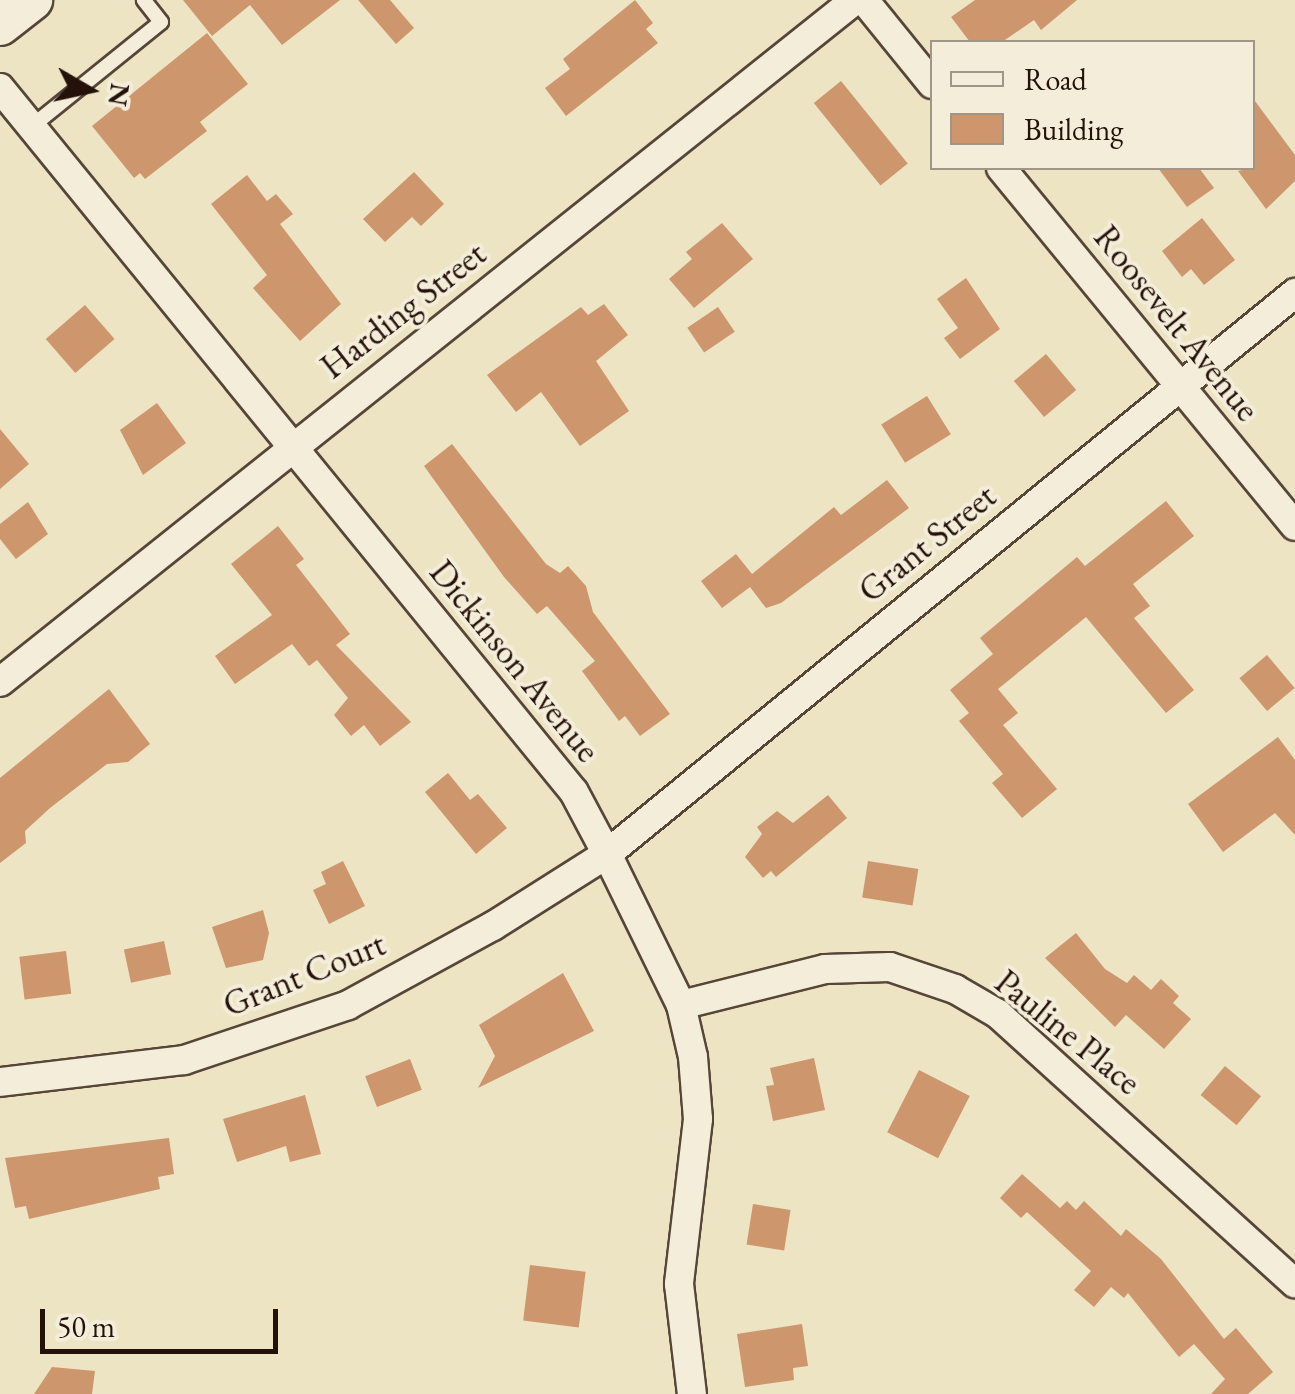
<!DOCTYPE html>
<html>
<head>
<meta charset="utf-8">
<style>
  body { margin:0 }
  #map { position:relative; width:1295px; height:1394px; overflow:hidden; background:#ede4c4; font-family:"EB Garamond",serif }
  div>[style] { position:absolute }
  .building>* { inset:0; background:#cd966d; transform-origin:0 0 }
  .roads { filter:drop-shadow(2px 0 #564638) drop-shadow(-2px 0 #564638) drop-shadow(0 2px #564638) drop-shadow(0 -2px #564638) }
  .lane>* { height:14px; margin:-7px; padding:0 7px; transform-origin:7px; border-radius:7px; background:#f3edd9 }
  .street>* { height:28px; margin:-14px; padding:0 14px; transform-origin:14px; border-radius:14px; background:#f3edd9 }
  .secondary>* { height:40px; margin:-20px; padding:0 20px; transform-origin:20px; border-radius:20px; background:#f3edd9 }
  span { translate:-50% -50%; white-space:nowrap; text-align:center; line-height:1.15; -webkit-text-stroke:8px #f3edd9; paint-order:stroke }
  .street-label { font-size:35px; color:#241109 }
  .legend { position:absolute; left:930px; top:40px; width:325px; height:130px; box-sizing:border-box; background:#f3edd9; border:2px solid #a09586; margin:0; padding:12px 18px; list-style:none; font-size:30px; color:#241109 }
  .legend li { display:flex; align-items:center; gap:20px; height:50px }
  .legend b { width:50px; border:2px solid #a09586 }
  .north { position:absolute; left:40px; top:40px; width:100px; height:100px; -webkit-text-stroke:8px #f3edd9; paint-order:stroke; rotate:99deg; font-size:28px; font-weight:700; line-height:40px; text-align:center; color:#241109 }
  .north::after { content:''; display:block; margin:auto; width:35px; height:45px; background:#241109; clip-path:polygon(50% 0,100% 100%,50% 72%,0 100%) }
  .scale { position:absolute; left:40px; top:1309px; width:238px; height:45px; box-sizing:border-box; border:5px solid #241109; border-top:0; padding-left:12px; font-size:30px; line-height:35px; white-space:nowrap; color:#241109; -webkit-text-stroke:8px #f3edd9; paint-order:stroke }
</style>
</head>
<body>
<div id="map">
  <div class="building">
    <i style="clip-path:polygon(183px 0,340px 0,282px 45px,250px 5px,212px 36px)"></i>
    <i style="clip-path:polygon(358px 0,390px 0,414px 28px,396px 44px)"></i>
    <i style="clip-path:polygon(635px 0,653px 23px,646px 29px,658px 43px,566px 116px,545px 88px,570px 69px,563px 59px)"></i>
    <i style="clip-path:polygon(975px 0,1077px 0,1041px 30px,1034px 20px,1002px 42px,970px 42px,951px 17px)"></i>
    <i style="clip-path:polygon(207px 33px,248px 84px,200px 122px,207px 131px,145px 179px,140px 173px,134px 178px,92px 126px)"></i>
    <i style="left:841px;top:81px;width:106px;height:35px;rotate:51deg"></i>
    <i style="clip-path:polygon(1252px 97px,1295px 155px,1295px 181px,1266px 209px,1238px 171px,1252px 168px)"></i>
    <i style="clip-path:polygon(1158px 168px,1199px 168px,1214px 188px,1187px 207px)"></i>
    <i style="clip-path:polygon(414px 172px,444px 204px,421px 226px,412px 217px,385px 242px,363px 219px)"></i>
    <i style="clip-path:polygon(247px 175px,267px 201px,276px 194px,293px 214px,280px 224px,341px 304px,300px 341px,253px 288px,267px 275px,211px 204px)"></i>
    <i style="clip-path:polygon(1202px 218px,1235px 260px,1204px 285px,1191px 269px,1182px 277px,1162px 251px)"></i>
    <i style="clip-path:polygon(722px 223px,753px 259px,694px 308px,669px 279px,692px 259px,686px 252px)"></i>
    <i style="clip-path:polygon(966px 278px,1000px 329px,960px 359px,944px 338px,958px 328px,937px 299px)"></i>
    <i style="clip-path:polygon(604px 304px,628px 335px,596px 361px,629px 411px,580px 446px,541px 392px,516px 412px,487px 375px,581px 307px,588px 315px)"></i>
    <i style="left:85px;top:305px;width:45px;height:52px;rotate:49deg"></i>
    <i style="left:718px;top:307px;width:30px;height:37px;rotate:56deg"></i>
    <i style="left:1046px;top:354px;width:47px;height:42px;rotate:50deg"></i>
    <i style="left:927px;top:396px;width:45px;height:54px;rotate:58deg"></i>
    <i style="clip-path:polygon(157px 403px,186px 443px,143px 475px,120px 430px)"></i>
    <i style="clip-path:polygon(0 429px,29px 464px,0 489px)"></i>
    <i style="clip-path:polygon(452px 444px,546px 564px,560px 573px,568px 566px,586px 586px,593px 612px,670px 714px,640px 736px,625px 716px,619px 721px,582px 671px,595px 661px,547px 606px,537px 614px,504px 577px,424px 466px)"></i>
    <i style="clip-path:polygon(887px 480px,909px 508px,781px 603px,766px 608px,750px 587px,722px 608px,701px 581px,736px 554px,752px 574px,834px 507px,841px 515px)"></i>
    <i style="clip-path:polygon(1166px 501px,1194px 536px,1133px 584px,1150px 606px,1134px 618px,1194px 690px,1166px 713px,1086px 617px,998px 689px,1018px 713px,1003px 725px,1057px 789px,1022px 818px,992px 783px,1003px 774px,959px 721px,969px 713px,950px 690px,993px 654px,980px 638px,1077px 557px,1085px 566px)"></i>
    <i style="clip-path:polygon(28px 502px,48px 534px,16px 559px,0 539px,0 524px)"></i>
    <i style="clip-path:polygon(278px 526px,304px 559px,296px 565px,350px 634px,336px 645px,411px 722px,380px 746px,364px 725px,351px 736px,334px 715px,348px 698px,317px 660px,309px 666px,292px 644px,235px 684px,215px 656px,272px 615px,231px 564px)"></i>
    <i style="left:1267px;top:655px;width:43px;height:36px;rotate:50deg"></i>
    <i style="clip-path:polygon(109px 689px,150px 744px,128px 762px,107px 764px,50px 808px,25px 831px,26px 843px,0 863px,0 778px)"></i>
    <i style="clip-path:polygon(1278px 737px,1295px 760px,1295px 835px,1275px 813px,1223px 852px,1188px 804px)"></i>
    <i style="clip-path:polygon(448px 773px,470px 800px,478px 794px,507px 828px,476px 854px,425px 792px)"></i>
    <i style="clip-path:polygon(828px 795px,847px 818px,776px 877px,771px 871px,763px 878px,745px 857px,762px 834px,757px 827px,777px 811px,793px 823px)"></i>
    <i style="clip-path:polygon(343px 861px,365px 906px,329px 924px,313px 890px,326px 884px,321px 872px)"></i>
    <i style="left:868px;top:861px;width:51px;height:37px;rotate:9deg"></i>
    <i style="clip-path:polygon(263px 910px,269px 933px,263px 960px,226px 968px,212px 927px)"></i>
    <i style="clip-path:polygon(1076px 933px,1105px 969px,1127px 983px,1134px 975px,1151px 990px,1161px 979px,1179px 996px,1173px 1003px,1191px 1019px,1164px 1049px,1126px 1015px,1115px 1027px,1045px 958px)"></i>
    <i style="left:164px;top:941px;width:34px;height:41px;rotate:78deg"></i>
    <i style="left:66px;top:951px;width:43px;height:47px;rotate:83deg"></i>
    <i style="clip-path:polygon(563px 973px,594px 1031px,478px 1088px,495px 1056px,479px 1025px)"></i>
    <i style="clip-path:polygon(814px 1058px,825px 1110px,773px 1121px,766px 1086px,774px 1085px,770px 1068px)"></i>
    <i style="left:410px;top:1059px;width:33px;height:48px;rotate:69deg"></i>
    <i style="left:1225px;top:1066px;width:47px;height:38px;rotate:40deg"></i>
    <i style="left:919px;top:1070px;width:57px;height:70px;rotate:27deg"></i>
    <i style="clip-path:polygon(305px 1095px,321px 1154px,290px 1162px,286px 1146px,237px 1162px,223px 1119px)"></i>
    <i style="clip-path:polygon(169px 1138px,174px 1174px,158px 1177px,160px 1189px,29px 1219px,26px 1206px,15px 1208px,5px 1158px)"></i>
    <i style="clip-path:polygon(1022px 1174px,1060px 1208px,1067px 1201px,1076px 1210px,1084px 1201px,1121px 1236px,1126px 1229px,1161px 1259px,1224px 1339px,1236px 1328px,1273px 1372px,1248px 1394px,1211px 1394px,1225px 1379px,1194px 1344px,1179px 1357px,1128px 1293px,1124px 1298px,1111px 1287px,1094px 1307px,1074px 1290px,1091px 1271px,1027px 1212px,1021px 1218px,1000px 1198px)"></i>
    <i style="left:753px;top:1204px;width:38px;height:41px;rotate:9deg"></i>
    <i style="left:530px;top:1265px;width:56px;height:56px;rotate:7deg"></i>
    <i style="clip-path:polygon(802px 1324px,808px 1366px,793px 1368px,794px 1380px,745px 1387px,737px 1334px)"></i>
    <i style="clip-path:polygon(52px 1367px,95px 1371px,92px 1394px,34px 1394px)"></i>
  </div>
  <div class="roads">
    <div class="lane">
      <i style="left:31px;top:127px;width:167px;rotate:-38.9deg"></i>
      <i style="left:161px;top:22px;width:28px;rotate:-128deg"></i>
    </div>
    <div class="street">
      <i style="left:864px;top:0;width:108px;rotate:51deg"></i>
      <i style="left:0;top:88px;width:908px;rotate:50.81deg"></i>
      <i style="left:574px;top:792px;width:70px;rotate:62deg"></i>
      <i style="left:607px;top:854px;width:168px;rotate:63.9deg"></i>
      <i style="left:681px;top:1005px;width:53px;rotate:77deg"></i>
      <i style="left:693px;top:1057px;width:62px;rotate:85.4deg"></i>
      <i style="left:698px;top:1119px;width:166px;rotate:96.6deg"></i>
      <i style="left:679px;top:1284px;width:111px;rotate:83.3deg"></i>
      <i style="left:1001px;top:168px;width:463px;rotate:50.6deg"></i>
      <i style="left:0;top:682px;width:1094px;rotate:-38.58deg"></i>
      <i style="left:681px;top:1005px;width:148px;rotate:-14deg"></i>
      <i style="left:825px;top:969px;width:65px;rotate:-1.8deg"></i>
      <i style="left:890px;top:967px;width:69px;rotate:18.7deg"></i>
      <i style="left:955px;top:989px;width:50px;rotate:30.2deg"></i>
      <i style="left:998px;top:1014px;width:401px;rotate:42.2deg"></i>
      <i style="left:0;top:1082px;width:185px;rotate:-6.8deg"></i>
      <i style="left:184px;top:1060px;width:173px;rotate:-18.5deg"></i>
      <i style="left:348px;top:1005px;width:165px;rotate:-28.6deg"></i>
      <i style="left:493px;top:926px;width:135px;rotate:-32.3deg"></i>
      <i style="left:607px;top:854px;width:888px;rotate:-39.19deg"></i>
    </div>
    <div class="secondary">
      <i style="left:0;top:25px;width:41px;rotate:-38deg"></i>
    </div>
  </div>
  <div class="street-label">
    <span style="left:403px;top:310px;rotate:-38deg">Harding Street</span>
    <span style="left:1177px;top:323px;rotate:51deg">Roosevelt Avenue</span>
    <span style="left:927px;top:543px;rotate:-39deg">Grant Street</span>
    <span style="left:515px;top:661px;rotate:51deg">Dickinson Avenue</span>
    <span style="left:304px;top:974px;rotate:-22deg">Grant Court</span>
    <span style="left:1068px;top:1032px;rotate:39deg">Pauline Place</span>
  </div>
  <ul class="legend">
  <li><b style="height:12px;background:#f3edd9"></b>Road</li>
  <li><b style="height:28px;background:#cd966d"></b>Building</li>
  </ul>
  <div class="north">N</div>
  <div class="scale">50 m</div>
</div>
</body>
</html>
